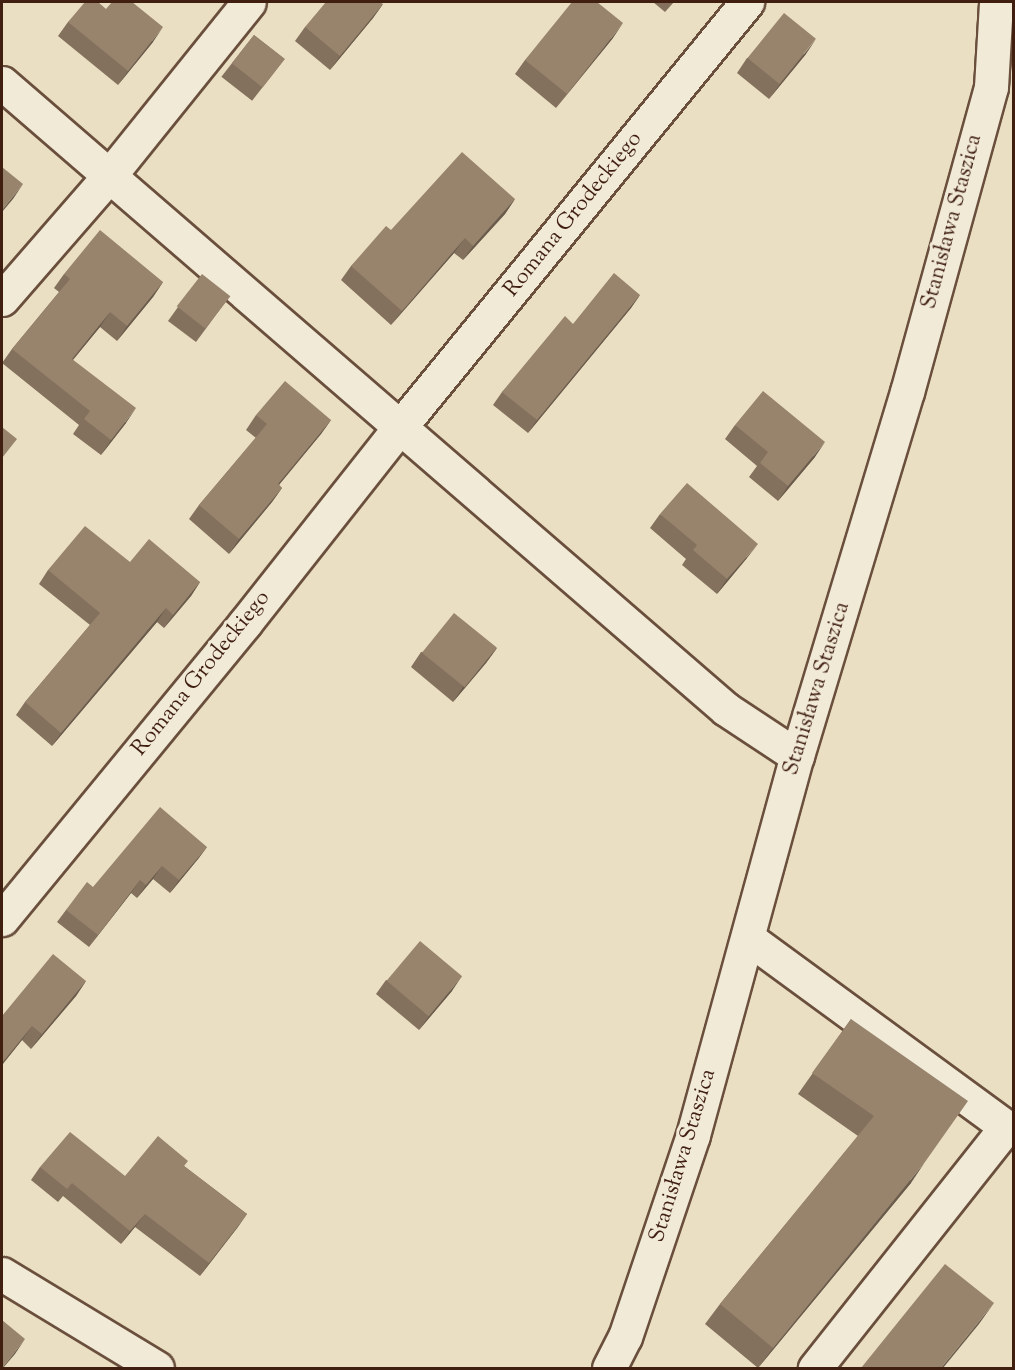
<!DOCTYPE html>
<html>
<head>
<meta charset="utf-8">
<style>
  body { margin:0 }
  #map { position:relative; width:1015px; height:1370px; overflow:hidden; background:#eadfc2; font-family:"Sorts Mill Goudy",serif }
  div>[style] { position:absolute }
  .roads { filter:drop-shadow(2px 0 #6a4f3d) drop-shadow(-2px 0 #6a4f3d) drop-shadow(0 2px #6a4f3d) drop-shadow(0 -2px #6a4f3d) }
  .minor>* { height:33px; margin:-16.5px; padding:0 16.5px; transform-origin:16.5px; border-radius:16.5px; background:#f1ead7 }
  .wall>* { inset:0; background:#83715e; transform-origin:0 0 }
  .shaded-wall>* { inset:0; background:#6a5c4c }
  .building>* { inset:0; background:#98836d; transform-origin:0 0 }
  span { translate:-50% -50%; white-space:nowrap; text-align:center; line-height:1.15; -webkit-text-stroke:6px #f1ead7; paint-order:stroke }
  .street-label { font-size:22px; color:#401f11 }
  .frame { position:absolute; inset:0; border:3px solid #401f11; pointer-events:none }
</style>
</head>
<body>
<div id="map">
  <div class="roads">
    <div class="minor">
      <i style="left:2px;top:83px;width:957px;rotate:40.85deg"></i>
      <i style="left:726px;top:709px;width:85px;rotate:33.5deg"></i>
      <i style="left:2px;top:299px;width:163px;rotate:-49deg"></i>
      <i style="left:109px;top:176px;width:223px;rotate:-51.2deg"></i>
      <i style="left:2px;top:919px;width:383px;rotate:-50.6deg"></i>
      <i style="left:245px;top:623px;width:250px;rotate:-51.7deg"></i>
      <i style="left:400px;top:427px;width:549px;rotate:-50.77deg"></i>
      <i style="left:748px;top:938px;width:320px;rotate:36.2deg"></i>
      <i style="left:1006px;top:1127px;width:308px;rotate:128.4deg"></i>
      <i style="left:2px;top:1274px;width:181px;rotate:31.2deg"></i>
      <i style="left:609px;top:1368px;width:35px;rotate:-63deg"></i>
      <i style="left:625px;top:1337px;width:213px;rotate:-71.4deg"></i>
      <i style="left:693px;top:1135px;width:393px;rotate:-74.7deg"></i>
      <i style="left:797px;top:756px;width:380px;rotate:-73.2deg"></i>
      <i style="left:907px;top:392px;width:316px;rotate:-74.6deg"></i>
      <i style="left:991px;top:87px;width:85px;rotate:-86.6deg"></i>
    </div>
  </div>
  <div class="wall">
    <i style="clip-path:polygon(653px 2px,674px 2px,665px 12px)"></i>
    <i style="clip-path:polygon(383px 4px,373px 18px,330px 70px,295px 41px,305px 27px)"></i>
    <i style="clip-path:polygon(106px 9px,153px 42px,118px 85px,58px 36px,68px 22px)"></i>
    <i style="left:254px;top:35px;width:39px;height:53px;rotate:38deg"></i>
    <i style="clip-path:polygon(613px 38px,556px 108px,515px 74px,525px 60px)"></i>
    <i style="clip-path:polygon(806px 54px,769px 99px,737px 73px,747px 58px)"></i>
    <i style="clip-path:polygon(515px 199px,505px 214px,463px 260px,454px 253px,391px 325px,341px 280px,351px 266px,391px 230px)"></i>
    <i style="clip-path:polygon(64px 274px,163px 282px,153px 297px,117px 341px,100px 327px,73px 360px,126px 423px,101px 455px,73px 434px,79px 425px,2px 363px,12px 349px,59px 292px,54px 288px)"></i>
    <i style="clip-path:polygon(640px 295px,631px 308px,528px 433px,493px 405px,502px 392px,573px 324px)"></i>
    <i style="clip-path:polygon(230px 296px,196px 342px,168px 321px,178px 307px)"></i>
    <i style="clip-path:polygon(256px 415px,331px 420px,321px 434px,279px 485px,282px 488px,272px 502px,229px 554px,189px 519px,199px 505px,256px 438px,246px 430px)"></i>
    <i style="clip-path:polygon(735px 425px,815px 457px,778px 501px,749px 477px,757px 466px,725px 439px)"></i>
    <i style="clip-path:polygon(660px 514px,747px 558px,717px 594px,682px 565px,686px 559px,650px 528px)"></i>
    <i style="clip-path:polygon(130px 562px,200px 582px,191px 596px,164px 628px,157px 622px,52px 746px,16px 715px,25px 702px,90px 625px,39px 584px,48px 570px)"></i>
    <i style="clip-path:polygon(497px 648px,486px 663px,453px 702px,411px 667px,421px 652px)"></i>
    <i style="clip-path:polygon(207px 847px,198px 859px,170px 893px,153px 879px,137px 898px,131px 893px,89px 947px,57px 922px,66px 910px,93px 887px)"></i>
    <i style="clip-path:polygon(386px 980px,452px 991px,419px 1030px,376px 994px)"></i>
    <i style="clip-path:polygon(86px 981px,76px 996px,31px 1049px,22px 1040px,2px 1065px,2px 1016px)"></i>
    <i style="clip-path:polygon(851px 1019px,911px 1183px,758px 1368px,705px 1324px,720px 1304px,858px 1136px,798px 1094px)"></i>
    <i style="clip-path:polygon(184px 1166px,247px 1214px,200px 1276px,135px 1227px,121px 1244px,63px 1196px,58px 1202px,31px 1180px,40px 1167px,125px 1176px)"></i>
  </div>
  <div class="shaded-wall">
    <i style="clip-path:polygon(383px 4px,373px 18px,330px 70px,340px 56px)"></i>
    <i style="clip-path:polygon(623px 23px,613px 38px,556px 108px,567px 94px)"></i>
    <i style="clip-path:polygon(163px 27px,153px 42px,118px 85px,128px 71px)"></i>
    <i style="clip-path:polygon(816px 39px,806px 54px,769px 99px,780px 84px)"></i>
    <i style="clip-path:polygon(23px 184px,13px 199px,2px 212px,2px 210px)"></i>
    <i style="clip-path:polygon(515px 199px,505px 214px,463px 260px,473px 246px)"></i>
    <i style="clip-path:polygon(465px 238px,454px 253px,391px 325px,402px 311px)"></i>
    <i style="clip-path:polygon(163px 282px,153px 297px,117px 341px,127px 326px)"></i>
    <i style="clip-path:polygon(640px 295px,631px 308px,528px 433px,537px 420px)"></i>
    <i style="clip-path:polygon(110px 312px,100px 327px,61px 374px,72px 359px)"></i>
    <i style="clip-path:polygon(136px 408px,126px 423px,101px 455px,111px 440px)"></i>
    <i style="clip-path:polygon(331px 420px,321px 434px,268px 498px,278px 484px)"></i>
    <i style="clip-path:polygon(825px 442px,815px 457px,778px 501px,788px 486px)"></i>
    <i style="clip-path:polygon(282px 488px,272px 502px,229px 554px,239px 539px)"></i>
    <i style="clip-path:polygon(758px 544px,747px 558px,717px 594px,727px 579px)"></i>
    <i style="clip-path:polygon(200px 582px,191px 596px,164px 628px,173px 615px)"></i>
    <i style="clip-path:polygon(166px 608px,157px 622px,52px 746px,61px 733px)"></i>
    <i style="clip-path:polygon(497px 648px,486px 663px,453px 702px,463px 687px)"></i>
    <i style="clip-path:polygon(207px 847px,198px 859px,170px 893px,179px 880px)"></i>
    <i style="clip-path:polygon(162px 866px,153px 879px,137px 898px,146px 885px)"></i>
    <i style="clip-path:polygon(140px 880px,131px 893px,89px 947px,98px 935px)"></i>
    <i style="clip-path:polygon(462px 976px,452px 991px,419px 1030px,429px 1016px)"></i>
    <i style="clip-path:polygon(86px 981px,76px 996px,31px 1049px,42px 1034px)"></i>
    <i style="clip-path:polygon(32px 1026px,22px 1040px,2px 1065px,2px 1063px)"></i>
    <i style="clip-path:polygon(925px 1162px,911px 1183px,758px 1368px,773px 1348px)"></i>
    <i style="clip-path:polygon(145px 1214px,135px 1227px,121px 1244px,130px 1231px)"></i>
    <i style="clip-path:polygon(247px 1214px,238px 1227px,200px 1276px,209px 1263px)"></i>
    <i style="clip-path:polygon(994px 1303px,979px 1324px,943px 1368px,941px 1368px)"></i>
    <i style="clip-path:polygon(25px 1339px,15px 1354px,3px 1368px,2px 1368px)"></i>
  </div>
  <div class="building">
    <i style="clip-path:polygon(85px 2px,98px 2px,106px 9px,112px 2px,132px 2px,163px 27px,128px 71px,68px 22px)"></i>
    <i style="clip-path:polygon(326px 2px,380px 2px,383px 4px,340px 56px,305px 27px)"></i>
    <i style="clip-path:polygon(572px 2px,597px 2px,623px 23px,567px 94px,525px 60px)"></i>
    <i style="left:784px;top:13px;width:41px;height:58px;rotate:39deg"></i>
    <i style="left:254px;top:35px;width:39px;height:36px;rotate:38deg"></i>
    <i style="clip-path:polygon(462px 152px,515px 199px,473px 246px,465px 238px,402px 311px,351px 266px,386px 226px,391px 230px)"></i>
    <i style="clip-path:polygon(2px 167px,23px 184px,2px 210px)"></i>
    <i style="clip-path:polygon(100px 230px,163px 282px,127px 326px,110px 312px,72px 359px,136px 408px,111px 440px,84px 419px,90px 411px,12px 349px,70px 279px,64px 274px)"></i>
    <i style="clip-path:polygon(614px 273px,640px 295px,537px 420px,502px 392px,565px 316px,573px 324px)"></i>
    <i style="left:202px;top:274px;width:36px;height:41px;rotate:38deg"></i>
    <i style="clip-path:polygon(285px 381px,331px 420px,278px 484px,282px 488px,239px 539px,199px 505px,267px 424px,256px 415px)"></i>
    <i style="clip-path:polygon(763px 391px,825px 442px,788px 486px,760px 463px,768px 452px,735px 425px)"></i>
    <i style="clip-path:polygon(2px 427px,17px 439px,2px 458px)"></i>
    <i style="clip-path:polygon(687px 483px,758px 544px,727px 579px,693px 550px,697px 545px,660px 514px)"></i>
    <i style="clip-path:polygon(85px 526px,130px 562px,149px 539px,200px 582px,173px 615px,166px 608px,61px 733px,25px 702px,100px 613px,48px 570px)"></i>
    <i style="left:454px;top:613px;width:55px;height:51px;rotate:39deg"></i>
    <i style="clip-path:polygon(160px 807px,207px 847px,179px 880px,162px 866px,146px 885px,140px 880px,98px 935px,66px 910px,87px 882px,93px 887px)"></i>
    <i style="left:420px;top:941px;width:55px;height:52px;rotate:40deg"></i>
    <i style="clip-path:polygon(53px 954px,86px 981px,42px 1034px,32px 1026px,2px 1063px,2px 1016px)"></i>
    <i style="clip-path:polygon(851px 1019px,968px 1101px,925px 1162px,773px 1348px,720px 1304px,874px 1116px,812px 1073px)"></i>
    <i style="clip-path:polygon(70px 1132px,125px 1176px,158px 1136px,188px 1161px,184px 1166px,247px 1214px,209px 1263px,145px 1214px,130px 1231px,72px 1183px,67px 1189px,40px 1167px)"></i>
    <i style="clip-path:polygon(945px 1264px,994px 1303px,941px 1368px,861px 1368px)"></i>
    <i style="clip-path:polygon(2px 1320px,25px 1339px,2px 1368px)"></i>
  </div>
  <div class="street-label">
    <span style="left:574px;top:215px;rotate:-51deg">Romana Grodeckiego</span>
    <span style="left:953px;top:222px;rotate:-75deg">Stanisława Staszica</span>
    <span style="left:202px;top:674px;rotate:-51deg">Romana Grodeckiego</span>
    <span style="left:818px;top:689px;rotate:-73deg">Stanisława Staszica</span>
    <span style="left:684px;top:1156px;rotate:-73deg">Stanisława Staszica</span>
  </div>
  <div class="frame"></div>
</div>
</body>
</html>
